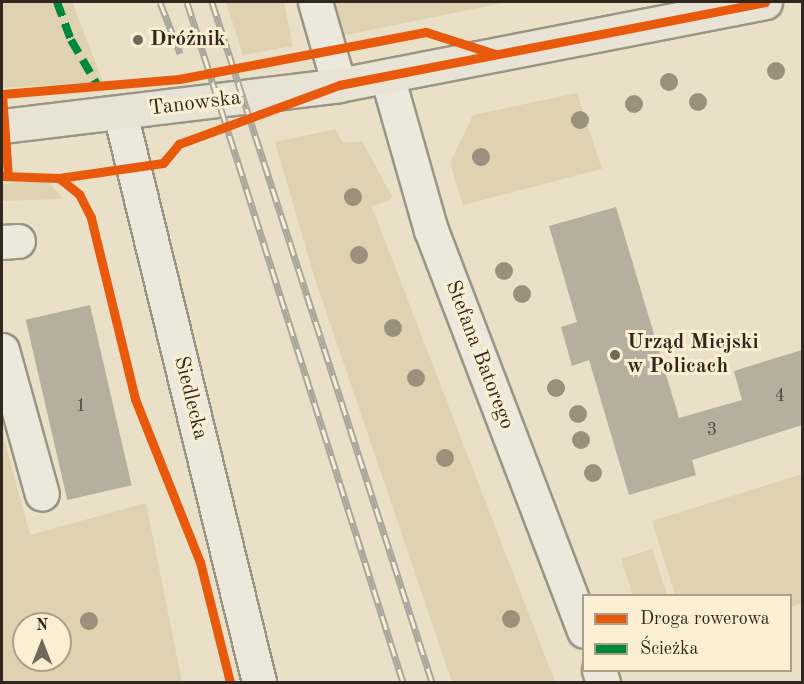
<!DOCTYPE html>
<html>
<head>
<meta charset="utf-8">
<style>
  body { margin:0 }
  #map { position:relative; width:804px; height:684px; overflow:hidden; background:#eae0c8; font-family:"Old Standard TT",serif }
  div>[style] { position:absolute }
  .green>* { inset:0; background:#dfd2b1 }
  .building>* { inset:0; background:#b6ae9e; transform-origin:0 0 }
  .roads { filter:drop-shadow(2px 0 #9a9485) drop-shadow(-2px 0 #9a9485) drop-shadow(0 2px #9a9485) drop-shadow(0 -2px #9a9485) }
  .minor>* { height:33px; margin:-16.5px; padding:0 16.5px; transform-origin:16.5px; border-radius:16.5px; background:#ede8dc }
  .major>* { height:33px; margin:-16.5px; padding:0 16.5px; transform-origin:16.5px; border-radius:16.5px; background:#e9e3d6 }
  .rail>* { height:7px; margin-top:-3.5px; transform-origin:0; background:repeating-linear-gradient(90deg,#faefd2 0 14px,#aba69c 0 28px); box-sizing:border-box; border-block:2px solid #aba69c }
  .quiet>* { height:8px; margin-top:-4px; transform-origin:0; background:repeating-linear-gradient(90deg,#00873e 0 15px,transparent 0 23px) }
  .cycleway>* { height:9px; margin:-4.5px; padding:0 4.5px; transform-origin:4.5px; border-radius:4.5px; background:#e8590c }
  .trees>* { width:18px; height:18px; margin:-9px; border-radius:50%; background:#9b907c }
  .dots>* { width:16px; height:16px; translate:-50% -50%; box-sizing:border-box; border:3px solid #faefd2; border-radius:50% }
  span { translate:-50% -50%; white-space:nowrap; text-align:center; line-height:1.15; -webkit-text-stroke:6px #faefd2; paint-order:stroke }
  .number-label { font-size:18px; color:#52493e }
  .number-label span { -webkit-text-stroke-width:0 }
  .poi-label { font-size:21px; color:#31271e; font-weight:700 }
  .left { translate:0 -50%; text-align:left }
  .street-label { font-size:21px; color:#31271e }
  .frame { position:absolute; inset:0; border:3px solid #31271e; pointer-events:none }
  .legend { position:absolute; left:582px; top:594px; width:210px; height:78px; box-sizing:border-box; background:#faefd2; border:2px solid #aa9f8a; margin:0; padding:8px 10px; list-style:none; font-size:18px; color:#31271e }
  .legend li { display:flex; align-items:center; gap:12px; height:30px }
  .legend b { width:30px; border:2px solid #aa9f8a }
  .north { position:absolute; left:12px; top:612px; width:60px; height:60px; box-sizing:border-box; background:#faefd2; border:2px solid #aa9f8a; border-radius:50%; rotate:0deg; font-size:16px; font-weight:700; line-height:24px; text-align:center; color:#31271e }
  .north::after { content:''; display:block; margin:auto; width:21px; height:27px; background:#72685a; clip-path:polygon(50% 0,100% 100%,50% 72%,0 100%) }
</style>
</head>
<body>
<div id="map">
  <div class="green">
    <i style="clip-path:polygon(2px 2px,72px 2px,103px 82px,2px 88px)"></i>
    <i style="clip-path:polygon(226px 2px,284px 2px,293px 46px,243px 55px)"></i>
    <i style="clip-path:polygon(323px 2px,508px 2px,336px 37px)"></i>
    <i style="clip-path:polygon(577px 93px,602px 169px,463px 205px,450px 163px,473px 115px)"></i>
    <i style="clip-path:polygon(335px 129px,343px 143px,362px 141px,393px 198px,372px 207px,555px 682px,452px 682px,315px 279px,275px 142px)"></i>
    <i style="clip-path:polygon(48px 181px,63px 199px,2px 201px,2px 184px)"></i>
    <i style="clip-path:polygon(evenodd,2px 431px,30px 535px,146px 503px,182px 682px,2px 682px,2px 431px,24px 624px,60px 624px,60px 660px,24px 660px,24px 624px)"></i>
    <i style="clip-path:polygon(802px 474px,802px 603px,791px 607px,790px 596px,675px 595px,652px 521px)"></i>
    <i style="clip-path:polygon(652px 549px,667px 595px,633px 595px,621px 559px)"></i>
  </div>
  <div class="building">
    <i style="clip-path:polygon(616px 207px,679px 418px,742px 400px,734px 371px,802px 350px,802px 425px,692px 460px,696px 475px,629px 495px,589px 360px,572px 366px,561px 327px,577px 322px,549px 226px)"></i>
    <i style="left:90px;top:305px;width:185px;height:66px;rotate:77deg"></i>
  </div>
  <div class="roads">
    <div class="minor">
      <i style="left:315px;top:2px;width:86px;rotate:73.9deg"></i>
      <i style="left:387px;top:76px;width:160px;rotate:74.1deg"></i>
      <i style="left:431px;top:230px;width:429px;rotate:69.1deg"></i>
      <i style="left:120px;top:113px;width:586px;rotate:76.27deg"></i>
      <i style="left:2px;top:242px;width:16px;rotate:-4deg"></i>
      <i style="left:2px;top:350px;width:149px;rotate:74.5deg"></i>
      <i style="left:599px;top:670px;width:13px;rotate:72deg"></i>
    </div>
    <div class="major">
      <i style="left:2px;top:126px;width:339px;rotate:-6.9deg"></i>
      <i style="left:339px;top:85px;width:434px;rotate:-11deg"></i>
    </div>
  </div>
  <div class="rail">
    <i style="left:160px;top:2px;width:55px;rotate:68.6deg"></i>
    <i style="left:187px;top:2px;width:713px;rotate:72.38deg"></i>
    <i style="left:212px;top:2px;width:715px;rotate:72.07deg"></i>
  </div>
  <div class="quiet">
    <i style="left:57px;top:2px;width:40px;rotate:69.8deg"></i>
    <i style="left:71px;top:40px;width:56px;rotate:59.7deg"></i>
  </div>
  <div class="cycleway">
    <i style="left:2px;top:176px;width:57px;rotate:2deg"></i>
    <i style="left:59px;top:178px;width:105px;rotate:-8.2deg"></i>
    <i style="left:163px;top:163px;width:25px;rotate:-50deg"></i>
    <i style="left:179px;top:144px;width:171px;rotate:-20.2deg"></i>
    <i style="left:339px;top:85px;width:434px;rotate:-11deg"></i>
    <i style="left:8px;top:176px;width:82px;rotate:-94.2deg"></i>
    <i style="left:2px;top:94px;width:178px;rotate:-4.8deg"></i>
    <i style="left:179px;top:79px;width:251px;rotate:-10.8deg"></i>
    <i style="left:426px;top:32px;width:72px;rotate:17.7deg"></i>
    <i style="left:59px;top:178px;width:26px;rotate:39deg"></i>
    <i style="left:79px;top:194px;width:27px;rotate:63deg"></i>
    <i style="left:91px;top:218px;width:186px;rotate:76.3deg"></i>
    <i style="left:135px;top:399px;width:175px;rotate:68.3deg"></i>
    <i style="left:200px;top:562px;width:124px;rotate:76deg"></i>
  </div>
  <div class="trees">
    <i style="left:776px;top:71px"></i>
    <i style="left:669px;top:82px"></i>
    <i style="left:698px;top:102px"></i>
    <i style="left:634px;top:104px"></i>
    <i style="left:580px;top:120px"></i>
    <i style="left:481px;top:157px"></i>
    <i style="left:353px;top:197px"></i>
    <i style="left:359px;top:255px"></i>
    <i style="left:504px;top:271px"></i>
    <i style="left:522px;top:294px"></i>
    <i style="left:393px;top:328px"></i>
    <i style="left:416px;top:378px"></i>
    <i style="left:556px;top:388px"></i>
    <i style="left:578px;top:414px"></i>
    <i style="left:581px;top:440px"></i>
    <i style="left:445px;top:458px"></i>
    <i style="left:593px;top:473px"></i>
    <i style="left:511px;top:619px"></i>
    <i style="left:89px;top:621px"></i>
  </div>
  <div class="dots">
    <i style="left:138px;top:40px;background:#72685a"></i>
    <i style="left:615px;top:355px;background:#72685a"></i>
  </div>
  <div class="number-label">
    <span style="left:780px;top:396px">4</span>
    <span style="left:81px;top:406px">1</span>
    <span style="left:712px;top:430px">3</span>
  </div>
  <div class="poi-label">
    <span class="left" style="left:150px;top:40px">Dróżnik</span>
    <span class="left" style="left:627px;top:355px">Urząd Miejski<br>w Policach</span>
  </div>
  <div class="street-label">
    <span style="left:195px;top:104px;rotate:-7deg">Tanowska</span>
    <span style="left:479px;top:355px;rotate:69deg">Stefana Batorego</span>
    <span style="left:190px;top:398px;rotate:76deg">Siedlecka</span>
  </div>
  <div class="frame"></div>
  <ul class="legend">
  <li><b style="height:8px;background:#e8590c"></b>Droga rowerowa</li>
  <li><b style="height:8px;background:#00873e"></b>Ścieżka</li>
  </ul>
  <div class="north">N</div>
</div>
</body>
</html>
